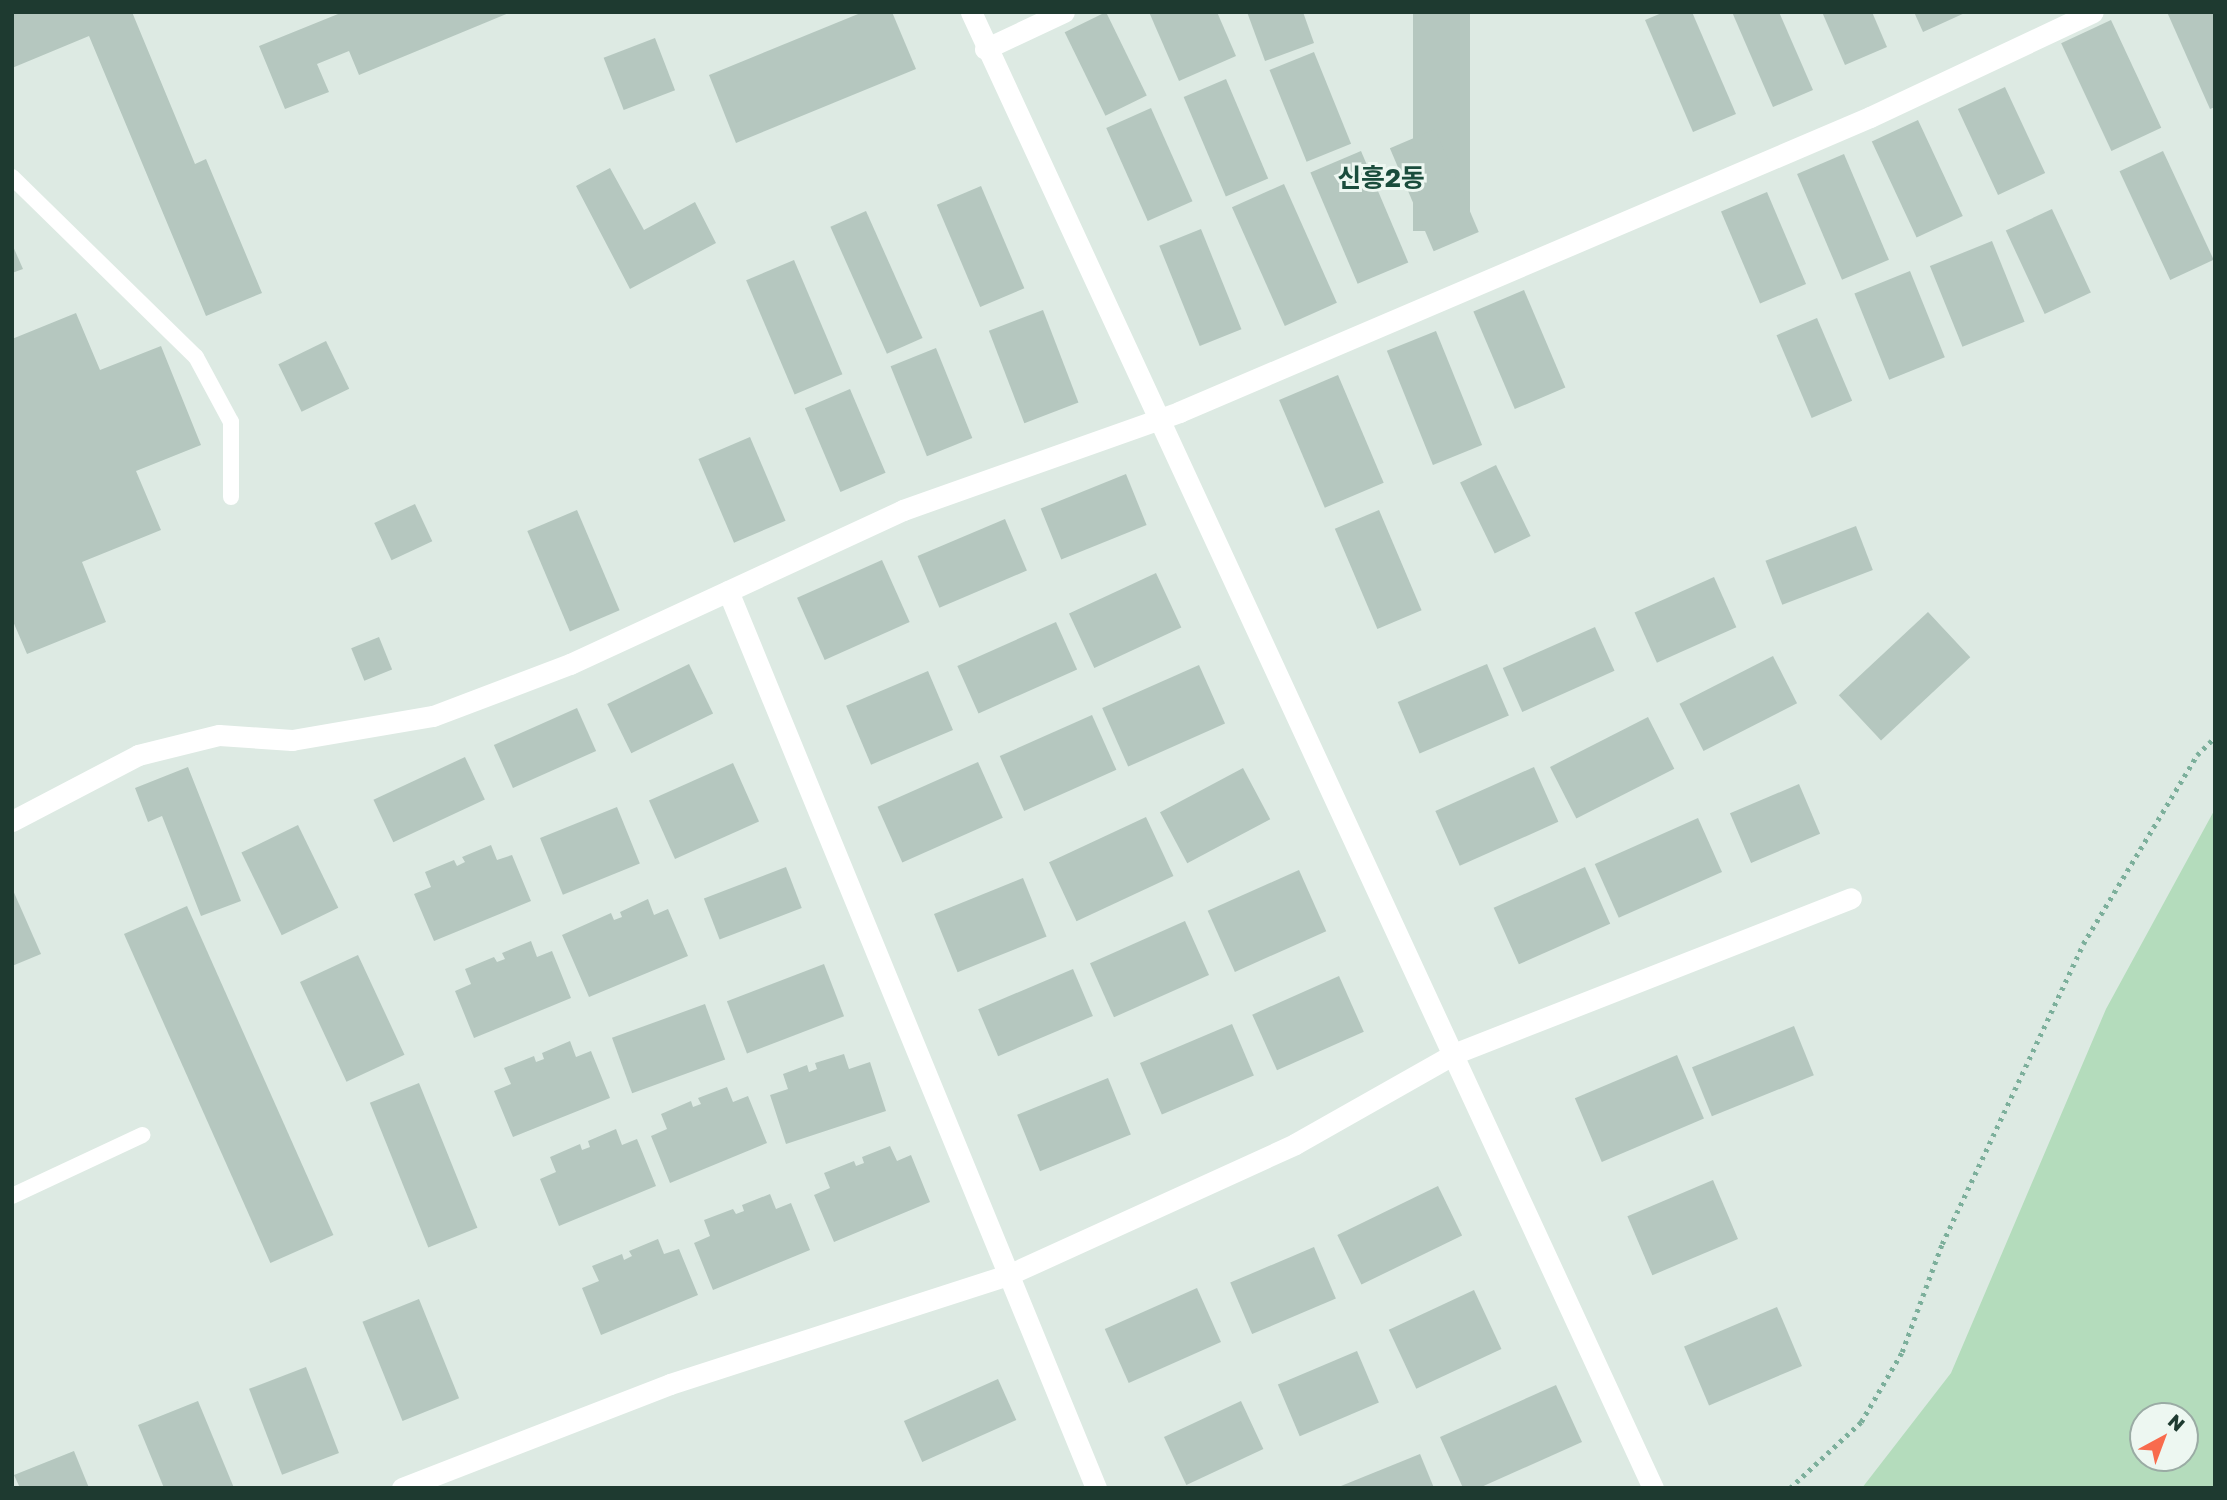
<!DOCTYPE html>
<html>
<head>
<meta charset="utf-8">
<style>
  body { margin:0 }
  #map { position:relative; width:2227px; height:1500px; overflow:hidden; background:#ddeae3; font-family:"Golos Text","Noto Sans KR",sans-serif }
  div>[style] { position:absolute }
  .green>* { inset:0; background:#b4dcbc }
  .building>* { inset:0; background:#b5c7bf; transform-origin:0 0 }
  .path>* { height:4.5px; margin-top:-2.25px; transform-origin:0; background:repeating-linear-gradient(90deg,#7caf9b 0 3.5px,transparent 0 8.5px) }
  .lane>* { height:16px; margin:-8px; padding:0 8px; transform-origin:8px; border-radius:8px; background:#fff }
  .street>* { height:21px; margin:-10.5px; padding:0 10.5px; transform-origin:10.5px; border-radius:10.5px; background:#fff }
  span { translate:-50% -50%; white-space:nowrap; text-align:center; line-height:1.15; -webkit-text-stroke:6px #edf7f1; paint-order:stroke }
  .quarter-label { font-size:26px; color:#1a4c3c; font-weight:700 }
  .frame { position:absolute; inset:0; border:14px solid #1e3a30; pointer-events:none }
  .north { position:absolute; left:2129px; top:1402px; width:70px; height:70px; box-sizing:border-box; background:#edf7f1; border:2px solid #9aaba4; border-radius:50%; rotate:41deg; font-size:19px; font-weight:700; line-height:28px; text-align:center; color:#1e3a30 }
  .north::after { content:''; display:block; margin:auto; width:24px; height:32px; background:#f86b4d; clip-path:polygon(50% 0,100% 100%,50% 72%,0 100%) }
</style>
</head>
<body>
<div id="map">
  <div class="green">
    <i style="clip-path:polygon(evenodd,2215px 809px,2215px 1488px,1862px 1488px,1951px 1373px,2106px 1009px,2215px 809px,2143px 1416px,2185px 1416px,2185px 1458px,2143px 1458px,2143px 1416px)"></i>
  </div>
  <div class="building">
    <i style="clip-path:polygon(12px 12px,132px 12px,195px 164px,206px 159px,262px 293px,206px 316px,89px 36px,12px 68px)"></i>
    <i style="clip-path:polygon(343px 12px,511px 12px,359px 75px,349px 51px,317px 64px,329px 92px,285px 109px,259px 46px)"></i>
    <i style="clip-path:polygon(863px 12px,892px 12px,916px 69px,736px 143px,709px 75px)"></i>
    <i style="left:1106px;top:12px;width:93px;height:46px;rotate:64deg"></i>
    <i style="clip-path:polygon(1149px 12px,1217px 12px,1236px 56px,1179px 81px)"></i>
    <i style="clip-path:polygon(1247px 12px,1303px 12px,1314px 43px,1265px 61px)"></i>
    <i style="left:1413px;top:12px;width:57px;height:219px"></i>
    <i style="clip-path:polygon(1664px 12px,1692px 12px,1736px 114px,1693px 132px,1645px 20px)"></i>
    <i style="clip-path:polygon(1732px 12px,1779px 12px,1813px 90px,1773px 107px)"></i>
    <i style="clip-path:polygon(1822px 12px,1872px 12px,1887px 47px,1845px 65px)"></i>
    <i style="clip-path:polygon(1914px 12px,1967px 12px,1923px 32px)"></i>
    <i style="clip-path:polygon(2167px 12px,2215px 12px,2215px 107px,2210px 109px)"></i>
    <i style="left:2111px;top:20px;width:119px;height:55px;rotate:65deg"></i>
    <i style="left:655px;top:38px;width:56px;height:55px;rotate:69deg"></i>
    <i style="left:1314px;top:52px;width:99px;height:48px;rotate:68deg"></i>
    <i style="left:1226px;top:79px;width:108px;height:46px;rotate:67deg"></i>
    <i style="left:2005px;top:87px;width:95px;height:52px;rotate:65deg"></i>
    <i style="left:1151px;top:108px;width:102px;height:49px;rotate:66deg"></i>
    <i style="left:1918px;top:120px;width:106px;height:51px;rotate:65deg"></i>
    <i style="left:1435px;top:129px;width:112px;height:49px;rotate:67deg"></i>
    <i style="left:1361px;top:151px;width:121px;height:55px;rotate:67deg"></i>
    <i style="left:2163px;top:151px;width:120px;height:48px;rotate:65deg"></i>
    <i style="left:1844px;top:154px;width:115px;height:51px;rotate:67deg"></i>
    <i style="clip-path:polygon(610px 168px,644px 230px,695px 202px,716px 243px,630px 289px,576px 186px)"></i>
    <i style="left:1284px;top:184px;width:130px;height:57px;rotate:66deg"></i>
    <i style="left:981px;top:186px;width:111px;height:48px;rotate:67deg"></i>
    <i style="left:1767px;top:192px;width:100px;height:50px;rotate:67deg"></i>
    <i style="left:2052px;top:209px;width:92px;height:51px;rotate:65deg"></i>
    <i style="left:866px;top:211px;width:139px;height:39px;rotate:66deg"></i>
    <i style="left:1201px;top:229px;width:108px;height:45px;rotate:68deg"></i>
    <i style="left:1992px;top:241px;width:87px;height:67px;rotate:68deg"></i>
    <i style="clip-path:polygon(12px 244px,23px 269px,12px 273px)"></i>
    <i style="left:794px;top:260px;width:124px;height:52px;rotate:67deg"></i>
    <i style="left:1910px;top:271px;width:93px;height:60px;rotate:68deg"></i>
    <i style="left:1524px;top:290px;width:106px;height:55px;rotate:67deg"></i>
    <i style="left:1043px;top:310px;width:99px;height:58px;rotate:69deg"></i>
    <i style="clip-path:polygon(76px 313px,100px 370px,161px 346px,201px 445px,136px 471px,161px 530px,82px 562px,106px 622px,27px 654px,12px 619px,12px 339px)"></i>
    <i style="left:1817px;top:318px;width:90px;height:44px;rotate:67deg"></i>
    <i style="left:1436px;top:331px;width:123px;height:53px;rotate:68deg"></i>
    <i style="left:326px;top:341px;width:53px;height:53px;rotate:64deg"></i>
    <i style="left:936px;top:348px;width:97px;height:49px;rotate:68deg"></i>
    <i style="left:1338px;top:375px;width:117px;height:64px;rotate:67deg"></i>
    <i style="left:850px;top:389px;width:91px;height:49px;rotate:67deg"></i>
    <i style="left:750px;top:437px;width:91px;height:56px;rotate:67deg"></i>
    <i style="left:1496px;top:465px;width:79px;height:40px;rotate:64deg"></i>
    <i style="left:1126px;top:474px;width:55px;height:92px;rotate:68deg"></i>
    <i style="left:415px;top:504px;width:41px;height:45px;rotate:65deg"></i>
    <i style="left:577px;top:510px;width:109px;height:54px;rotate:67deg"></i>
    <i style="left:1379px;top:510px;width:109px;height:48px;rotate:67deg"></i>
    <i style="left:1005px;top:519px;width:56px;height:95px;rotate:67deg"></i>
    <i style="left:1856px;top:526px;width:47px;height:97px;rotate:69deg"></i>
    <i style="left:882px;top:560px;width:68px;height:93px;rotate:66deg"></i>
    <i style="left:1156px;top:573px;width:60px;height:96px;rotate:65deg"></i>
    <i style="left:1714px;top:577px;width:55px;height:87px;rotate:66deg"></i>
    <i style="left:1928px;top:612px;width:62px;height:122px;rotate:47deg"></i>
    <i style="left:1056px;top:622px;width:52px;height:108px;rotate:66deg"></i>
    <i style="left:1595px;top:627px;width:48px;height:101px;rotate:66deg"></i>
    <i style="left:379px;top:637px;width:35px;height:30px;rotate:68deg"></i>
    <i style="left:1773px;top:656px;width:53px;height:105px;rotate:63deg"></i>
    <i style="left:689px;top:664px;width:55px;height:91px;rotate:64deg"></i>
    <i style="left:1487px;top:664px;width:56px;height:97px;rotate:67deg"></i>
    <i style="left:1199px;top:665px;width:64px;height:106px;rotate:66deg"></i>
    <i style="left:928px;top:671px;width:64px;height:89px;rotate:67deg"></i>
    <i style="left:577px;top:708px;width:47px;height:91px;rotate:66deg"></i>
    <i style="left:1092px;top:715px;width:60px;height:101px;rotate:66deg"></i>
    <i style="left:1648px;top:717px;width:58px;height:110px;rotate:63deg"></i>
    <i style="left:465px;top:757px;width:47px;height:101px;rotate:65deg"></i>
    <i style="left:978px;top:762px;width:61px;height:110px;rotate:66deg"></i>
    <i style="left:733px;top:763px;width:64px;height:92px;rotate:66deg"></i>
    <i style="clip-path:polygon(188px 767px,241px 901px,201px 916px,162px 816px,148px 822px,135px 788px)"></i>
    <i style="left:1534px;top:767px;width:60px;height:108px;rotate:66deg"></i>
    <i style="left:1243px;top:768px;width:58px;height:94px;rotate:62deg"></i>
    <i style="left:1799px;top:784px;width:54px;height:75px;rotate:67deg"></i>
    <i style="left:617px;top:807px;width:61px;height:83px;rotate:68deg"></i>
    <i style="left:1146px;top:817px;width:65px;height:107px;rotate:65deg"></i>
    <i style="left:1698px;top:818px;width:59px;height:113px;rotate:66deg"></i>
    <i style="left:298px;top:825px;width:92px;height:63px;rotate:64deg"></i>
    <i style="clip-path:polygon(491px 845px,497px 860px,512px 855px,531px 901px,434px 941px,414px 894px,431px 887px,425px 872px,454px 860px,457px 866px,465px 862px,462px 857px)"></i>
    <i style="left:786px;top:867px;width:44px;height:88px;rotate:69deg"></i>
    <i style="left:1585px;top:867px;width:62px;height:100px;rotate:66deg"></i>
    <i style="left:1299px;top:870px;width:67px;height:100px;rotate:66deg"></i>
    <i style="left:1023px;top:878px;width:63px;height:96px;rotate:68deg"></i>
    <i style="clip-path:polygon(12px 888px,41px 954px,12px 966px)"></i>
    <i style="clip-path:polygon(648px 899px,654px 915px,668px 909px,688px 956px,589px 997px,562px 935px,611px 913px,614px 920px,622px 917px,620px 912px)"></i>
    <i style="left:187px;top:906px;width:360px;height:69px;rotate:66deg"></i>
    <i style="left:1185px;top:921px;width:59px;height:104px;rotate:66deg"></i>
    <i style="clip-path:polygon(531px 941px,537px 957px,552px 951px,571px 998px,474px 1038px,455px 991px,471px 984px,465px 969px,494px 957px,497px 962px,505px 959px,502px 953px)"></i>
    <i style="left:358px;top:955px;width:110px;height:64px;rotate:65deg"></i>
    <i style="left:824px;top:964px;width:56px;height:104px;rotate:69deg"></i>
    <i style="left:1073px;top:969px;width:51px;height:103px;rotate:67deg"></i>
    <i style="left:1339px;top:976px;width:61px;height:95px;rotate:66deg"></i>
    <i style="left:705px;top:1004px;width:59px;height:99px;rotate:70deg"></i>
    <i style="left:1232px;top:1024px;width:56px;height:100px;rotate:67deg"></i>
    <i style="left:1794px;top:1026px;width:53px;height:110px;rotate:68deg"></i>
    <i style="clip-path:polygon(570px 1041px,576px 1057px,591px 1051px,610px 1098px,513px 1137px,494px 1091px,511px 1084px,504px 1068px,534px 1056px,536px 1062px,544px 1059px,542px 1053px)"></i>
    <i style="clip-path:polygon(844px 1054px,849px 1069px,870px 1062px,886px 1111px,786px 1144px,770px 1095px,788px 1089px,783px 1074px,807px 1065px,809px 1072px,817px 1069px,815px 1063px)"></i>
    <i style="left:1677px;top:1055px;width:69px;height:111px;rotate:67deg"></i>
    <i style="left:1108px;top:1078px;width:61px;height:98px;rotate:68deg"></i>
    <i style="left:419px;top:1083px;width:156px;height:53px;rotate:68deg"></i>
    <i style="clip-path:polygon(727px 1087px,733px 1102px,748px 1096px,767px 1143px,670px 1183px,651px 1136px,667px 1129px,661px 1114px,691px 1101px,693px 1107px,701px 1104px,698px 1098px)"></i>
    <i style="clip-path:polygon(616px 1129px,622px 1145px,637px 1139px,656px 1186px,559px 1226px,540px 1179px,556px 1172px,550px 1157px,580px 1144px,582px 1150px,590px 1147px,588px 1141px)"></i>
    <i style="clip-path:polygon(890px 1146px,897px 1161px,911px 1155px,930px 1202px,834px 1242px,814px 1195px,830px 1188px,824px 1173px,854px 1161px,856px 1166px,864px 1163px,862px 1157px)"></i>
    <i style="left:1713px;top:1180px;width:64px;height:93px;rotate:67deg"></i>
    <i style="left:1438px;top:1186px;width:55px;height:112px;rotate:64deg"></i>
    <i style="clip-path:polygon(770px 1194px,776px 1209px,791px 1203px,810px 1250px,713px 1290px,694px 1243px,710px 1236px,704px 1220px,733px 1209px,736px 1214px,744px 1211px,742px 1205px)"></i>
    <i style="clip-path:polygon(658px 1239px,664px 1254px,679px 1249px,698px 1295px,601px 1335px,582px 1288px,599px 1281px,592px 1266px,622px 1254px,624px 1260px,632px 1256px,629px 1251px)"></i>
    <i style="left:1314px;top:1247px;width:56px;height:91px;rotate:67deg"></i>
    <i style="left:1197px;top:1288px;width:59px;height:101px;rotate:66deg"></i>
    <i style="left:1474px;top:1290px;width:65px;height:94px;rotate:65deg"></i>
    <i style="left:419px;top:1299px;width:107px;height:61px;rotate:68deg"></i>
    <i style="left:1777px;top:1307px;width:64px;height:101px;rotate:67deg"></i>
    <i style="left:1357px;top:1351px;width:56px;height:86px;rotate:67deg"></i>
    <i style="left:306px;top:1367px;width:92px;height:61px;rotate:69deg"></i>
    <i style="left:998px;top:1379px;width:45px;height:103px;rotate:66deg"></i>
    <i style="clip-path:polygon(1556px 1385px,1582px 1442px,1479px 1488px,1463px 1488px,1440px 1437px)"></i>
    <i style="clip-path:polygon(198px 1401px,234px 1488px,164px 1488px,138px 1425px)"></i>
    <i style="left:1241px;top:1401px;width:53px;height:85px;rotate:65deg"></i>
    <i style="clip-path:polygon(74px 1451px,89px 1488px,20px 1488px,14px 1475px)"></i>
    <i style="clip-path:polygon(1420px 1454px,1434px 1488px,1336px 1488px)"></i>
  </div>
  <div class="path">
    <i style="left:1790px;top:1488px;width:97px;rotate:-42.9deg"></i>
    <i style="left:1861px;top:1422px;width:81px;rotate:-59.6deg"></i>
    <i style="left:1902px;top:1352px;width:115px;rotate:-69.7deg"></i>
    <i style="left:1942px;top:1244px;width:331px;rotate:-64.8deg"></i>
    <i style="left:2083px;top:944px;width:221px;rotate:-58.9deg"></i>
    <i style="left:2197px;top:755px;width:25px;rotate:-45deg"></i>
  </div>
  <div class="lane">
    <i style="left:12px;top:177px;width:257px;rotate:44.4deg"></i>
    <i style="left:196px;top:357px;width:74px;rotate:61.7deg"></i>
    <i style="left:231px;top:422px;width:75px;rotate:90deg"></i>
    <i style="left:12px;top:1196px;width:144px;rotate:-25.1deg"></i>
  </div>
  <div class="street">
    <i style="left:971px;top:12px;width:1626px;rotate:65.2deg"></i>
    <i style="left:985px;top:49px;width:87px;rotate:-25.1deg"></i>
    <i style="left:728px;top:591px;width:970px;rotate:67.69deg"></i>
    <i style="left:12px;top:821px;width:142px;rotate:-27.6deg"></i>
    <i style="left:138px;top:755px;width:83px;rotate:-13.9deg"></i>
    <i style="left:219px;top:735px;width:73px;rotate:3.9deg"></i>
    <i style="left:292px;top:740px;width:143px;rotate:-9.7deg"></i>
    <i style="left:433px;top:716px;width:147px;rotate:-20.8deg"></i>
    <i style="left:570px;top:664px;width:367px;rotate:-24.8deg"></i>
    <i style="left:903px;top:510px;width:293px;rotate:-19.5deg"></i>
    <i style="left:1179px;top:412px;width:751px;rotate:-23.12deg"></i>
    <i style="left:1870px;top:117px;width:246px;rotate:-25.2deg"></i>
    <i style="left:402px;top:1488px;width:287px;rotate:-21.2deg"></i>
    <i style="left:670px;top:1384px;width:355px;rotate:-17.9deg"></i>
    <i style="left:1008px;top:1275px;width:315px;rotate:-24.5deg"></i>
    <i style="left:1295px;top:1144px;width:185px;rotate:-29.5deg"></i>
    <i style="left:1456px;top:1053px;width:424px;rotate:-21.4deg"></i>
  </div>
  <div class="quarter-label">
    <span style="left:1381px;top:178px">신흥2동</span>
  </div>
  <div class="frame"></div>
  <div class="north">N</div>
</div>
</body>
</html>
